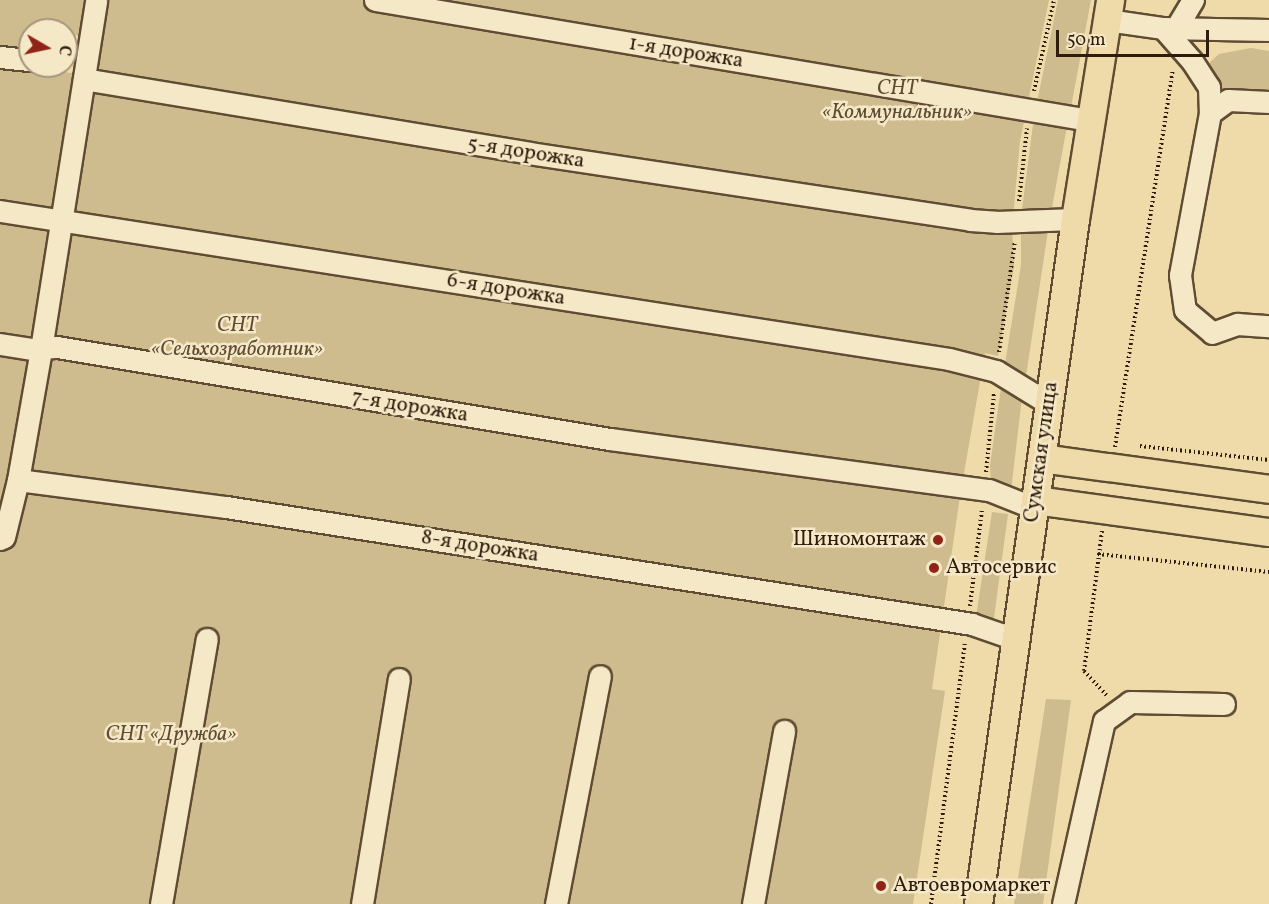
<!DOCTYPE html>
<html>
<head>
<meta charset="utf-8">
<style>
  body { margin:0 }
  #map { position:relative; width:1269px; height:904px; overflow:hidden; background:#efdba9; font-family:Vollkorn,serif }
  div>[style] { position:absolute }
  .green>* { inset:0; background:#cebb8e }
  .path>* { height:4px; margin-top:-2px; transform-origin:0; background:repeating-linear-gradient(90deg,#2f1c0c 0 1.5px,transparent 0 4.5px) }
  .roads { filter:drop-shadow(2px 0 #5f4c33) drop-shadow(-2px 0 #5f4c33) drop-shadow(0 2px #5f4c33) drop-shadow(0 -2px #5f4c33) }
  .minor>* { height:21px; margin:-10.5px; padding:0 10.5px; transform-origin:10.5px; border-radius:10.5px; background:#f5e8c7 }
  .major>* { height:27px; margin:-13.5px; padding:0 13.5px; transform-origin:13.5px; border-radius:13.5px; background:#efdba9 }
  .dots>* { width:16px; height:16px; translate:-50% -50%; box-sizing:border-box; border:3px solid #f5e8c7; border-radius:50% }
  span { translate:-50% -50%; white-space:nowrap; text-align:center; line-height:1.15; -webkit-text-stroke:5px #f5e8c7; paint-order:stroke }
  .street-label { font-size:21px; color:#2f1c0c }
  .park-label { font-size:21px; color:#5f4c33; font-style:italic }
  .poi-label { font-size:21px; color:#2f1c0c }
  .right { translate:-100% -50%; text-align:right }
  .left { translate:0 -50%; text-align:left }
  .north { position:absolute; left:18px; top:18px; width:60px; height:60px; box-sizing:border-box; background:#f5e8c7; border:2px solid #a6967c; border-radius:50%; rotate:99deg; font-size:16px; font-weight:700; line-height:24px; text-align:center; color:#2f1c0c }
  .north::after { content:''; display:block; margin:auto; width:21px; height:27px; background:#8f2418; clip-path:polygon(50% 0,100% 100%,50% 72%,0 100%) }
  .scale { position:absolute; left:1056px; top:30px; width:153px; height:27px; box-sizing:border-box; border:3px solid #2f1c0c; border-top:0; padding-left:8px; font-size:18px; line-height:21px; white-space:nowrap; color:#2f1c0c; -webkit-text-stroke:4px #f5e8c7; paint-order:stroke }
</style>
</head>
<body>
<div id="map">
  <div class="green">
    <i style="clip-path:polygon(0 0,90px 0,82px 36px,66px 34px,66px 30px,30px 30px,30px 55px,0 51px)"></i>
    <i style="clip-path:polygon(99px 0,1049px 0,1020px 141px,1012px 228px,1014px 266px,998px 356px,985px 353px,960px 496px,932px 689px,945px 691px,913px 904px,0 904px,0 64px,87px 75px)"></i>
    <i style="clip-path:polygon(1058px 0,1091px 0,1071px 107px,1036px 107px)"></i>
    <i style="clip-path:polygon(1251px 48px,1269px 51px,1269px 94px,1253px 90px,1231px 94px,1218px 91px,1209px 75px,1208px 64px,1219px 54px)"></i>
    <i style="clip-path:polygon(1034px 117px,1067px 126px,1051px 213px,1021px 217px)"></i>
    <i style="clip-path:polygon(1042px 225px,1048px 231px,1026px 376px,1020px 378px,1005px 364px,1021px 265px,1021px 226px)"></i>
    <i style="clip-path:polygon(1002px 381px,1022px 397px,1011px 491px,991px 485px,990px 465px)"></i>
    <i style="clip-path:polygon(992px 512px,1008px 514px,993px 625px,976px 617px)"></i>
    <i style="clip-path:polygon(1046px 699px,1071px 700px,1043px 904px,1014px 904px)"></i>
  </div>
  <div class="path">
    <i style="left:1034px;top:91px;width:93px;rotate:-77.6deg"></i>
    <i style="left:1019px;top:201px;width:73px;rotate:-83.7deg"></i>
    <i style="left:999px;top:352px;width:112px;rotate:-81.8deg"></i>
    <i style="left:1140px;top:446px;width:130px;rotate:6.2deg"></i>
    <i style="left:1115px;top:447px;width:382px;rotate:-81.3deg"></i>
    <i style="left:986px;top:472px;width:79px;rotate:-84.2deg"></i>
    <i style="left:1102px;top:531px;width:141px;rotate:97.3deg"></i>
    <i style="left:1084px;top:671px;width:33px;rotate:47deg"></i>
    <i style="left:1098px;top:554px;width:172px;rotate:6deg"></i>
    <i style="left:970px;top:606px;width:98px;rotate:-82.9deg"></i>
    <i style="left:931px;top:904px;width:263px;rotate:-82.6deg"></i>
  </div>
  <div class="roads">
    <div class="minor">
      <i style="left:375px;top:0;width:725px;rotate:9.53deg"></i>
      <i style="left:1107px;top:20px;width:57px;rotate:8.1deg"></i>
      <i style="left:1163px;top:28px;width:106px;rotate:1.1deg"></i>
      <i style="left:1163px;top:28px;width:44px;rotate:48.7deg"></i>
      <i style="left:1192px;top:61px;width:31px;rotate:57deg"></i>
      <i style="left:1209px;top:87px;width:26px;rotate:88deg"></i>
      <i style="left:1176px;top:28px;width:33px;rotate:-59deg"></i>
      <i style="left:0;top:57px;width:30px;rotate:6deg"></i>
      <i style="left:84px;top:79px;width:451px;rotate:9.4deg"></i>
      <i style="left:529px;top:153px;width:446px;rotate:8.6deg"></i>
      <i style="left:970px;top:220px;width:26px;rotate:4deg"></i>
      <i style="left:996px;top:222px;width:79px;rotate:-2.2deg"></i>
      <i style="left:1269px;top:102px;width:41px;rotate:-177.2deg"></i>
      <i style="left:1228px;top:100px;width:22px;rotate:144deg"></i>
      <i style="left:1210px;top:113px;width:165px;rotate:100.5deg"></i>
      <i style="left:1180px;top:275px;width:35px;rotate:82deg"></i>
      <i style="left:1185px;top:310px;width:35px;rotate:40deg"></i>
      <i style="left:1212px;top:333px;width:27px;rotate:-20deg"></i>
      <i style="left:1237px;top:324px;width:32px;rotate:4deg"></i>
      <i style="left:0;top:211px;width:960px;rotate:8.86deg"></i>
      <i style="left:949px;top:359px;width:49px;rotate:14.3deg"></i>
      <i style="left:996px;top:371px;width:61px;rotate:31.6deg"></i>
      <i style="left:0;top:344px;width:33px;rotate:9deg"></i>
      <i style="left:33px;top:349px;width:24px;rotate:-5deg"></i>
      <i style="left:57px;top:347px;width:561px;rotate:9.45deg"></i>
      <i style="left:610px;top:439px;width:382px;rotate:7.7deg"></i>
      <i style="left:989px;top:490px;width:48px;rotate:21.8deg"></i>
      <i style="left:18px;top:480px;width:210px;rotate:7.4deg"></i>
      <i style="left:226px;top:507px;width:755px;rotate:8.91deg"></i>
      <i style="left:972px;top:624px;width:46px;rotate:19.2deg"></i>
      <i style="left:0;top:539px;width:4px;rotate:-27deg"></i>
      <i style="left:4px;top:537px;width:59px;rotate:-76.2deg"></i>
      <i style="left:18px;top:480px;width:133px;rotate:-80deg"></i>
      <i style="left:41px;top:349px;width:353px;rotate:-81deg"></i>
      <i style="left:161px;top:904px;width:269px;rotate:-80.2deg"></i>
      <i style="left:362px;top:904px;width:228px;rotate:-80.7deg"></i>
      <i style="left:556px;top:904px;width:232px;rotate:-79.1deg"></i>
      <i style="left:753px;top:904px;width:176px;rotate:-79.8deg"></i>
      <i style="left:1063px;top:904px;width:188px;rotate:-77.4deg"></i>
      <i style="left:1104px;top:721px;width:32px;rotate:-36deg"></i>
      <i style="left:1130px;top:702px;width:94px;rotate:1.2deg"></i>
    </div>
    <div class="major">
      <i style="left:1041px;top:458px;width:230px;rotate:7.7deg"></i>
      <i style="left:1035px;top:500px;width:236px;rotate:7.8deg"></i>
      <i style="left:978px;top:904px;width:692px;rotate:-81.94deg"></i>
      <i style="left:1075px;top:219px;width:222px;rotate:-80.9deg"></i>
    </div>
  </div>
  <div class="dots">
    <i style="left:938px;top:540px;background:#8f2418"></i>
    <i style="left:934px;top:568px;background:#8f2418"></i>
    <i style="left:881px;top:886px;background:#8f2418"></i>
  </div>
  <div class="street-label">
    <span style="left:686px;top:53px;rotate:9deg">1-я дорожка</span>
    <span style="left:526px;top:153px;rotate:9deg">5-я дорожка</span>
    <span style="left:506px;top:290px;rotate:9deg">6-я дорожка</span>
    <span style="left:410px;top:407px;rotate:9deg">7-я дорожка</span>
    <span style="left:1042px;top:452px;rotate:-82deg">Сумская улица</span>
    <span style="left:480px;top:547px;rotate:9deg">8-я дорожка</span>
  </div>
  <div class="park-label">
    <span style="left:897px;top:101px">СНТ<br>«Коммунальник»</span>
    <span style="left:237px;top:338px">СНТ<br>«Сельхозработник»</span>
    <span style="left:171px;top:735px">СНТ «Дружба»</span>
  </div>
  <div class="poi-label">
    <span class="right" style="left:926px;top:540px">Шиномонтаж</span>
    <span class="left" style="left:946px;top:568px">Автосервис</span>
    <span class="left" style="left:893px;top:886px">Автоевромаркет</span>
  </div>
  <div class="north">С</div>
  <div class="scale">50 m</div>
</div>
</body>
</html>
